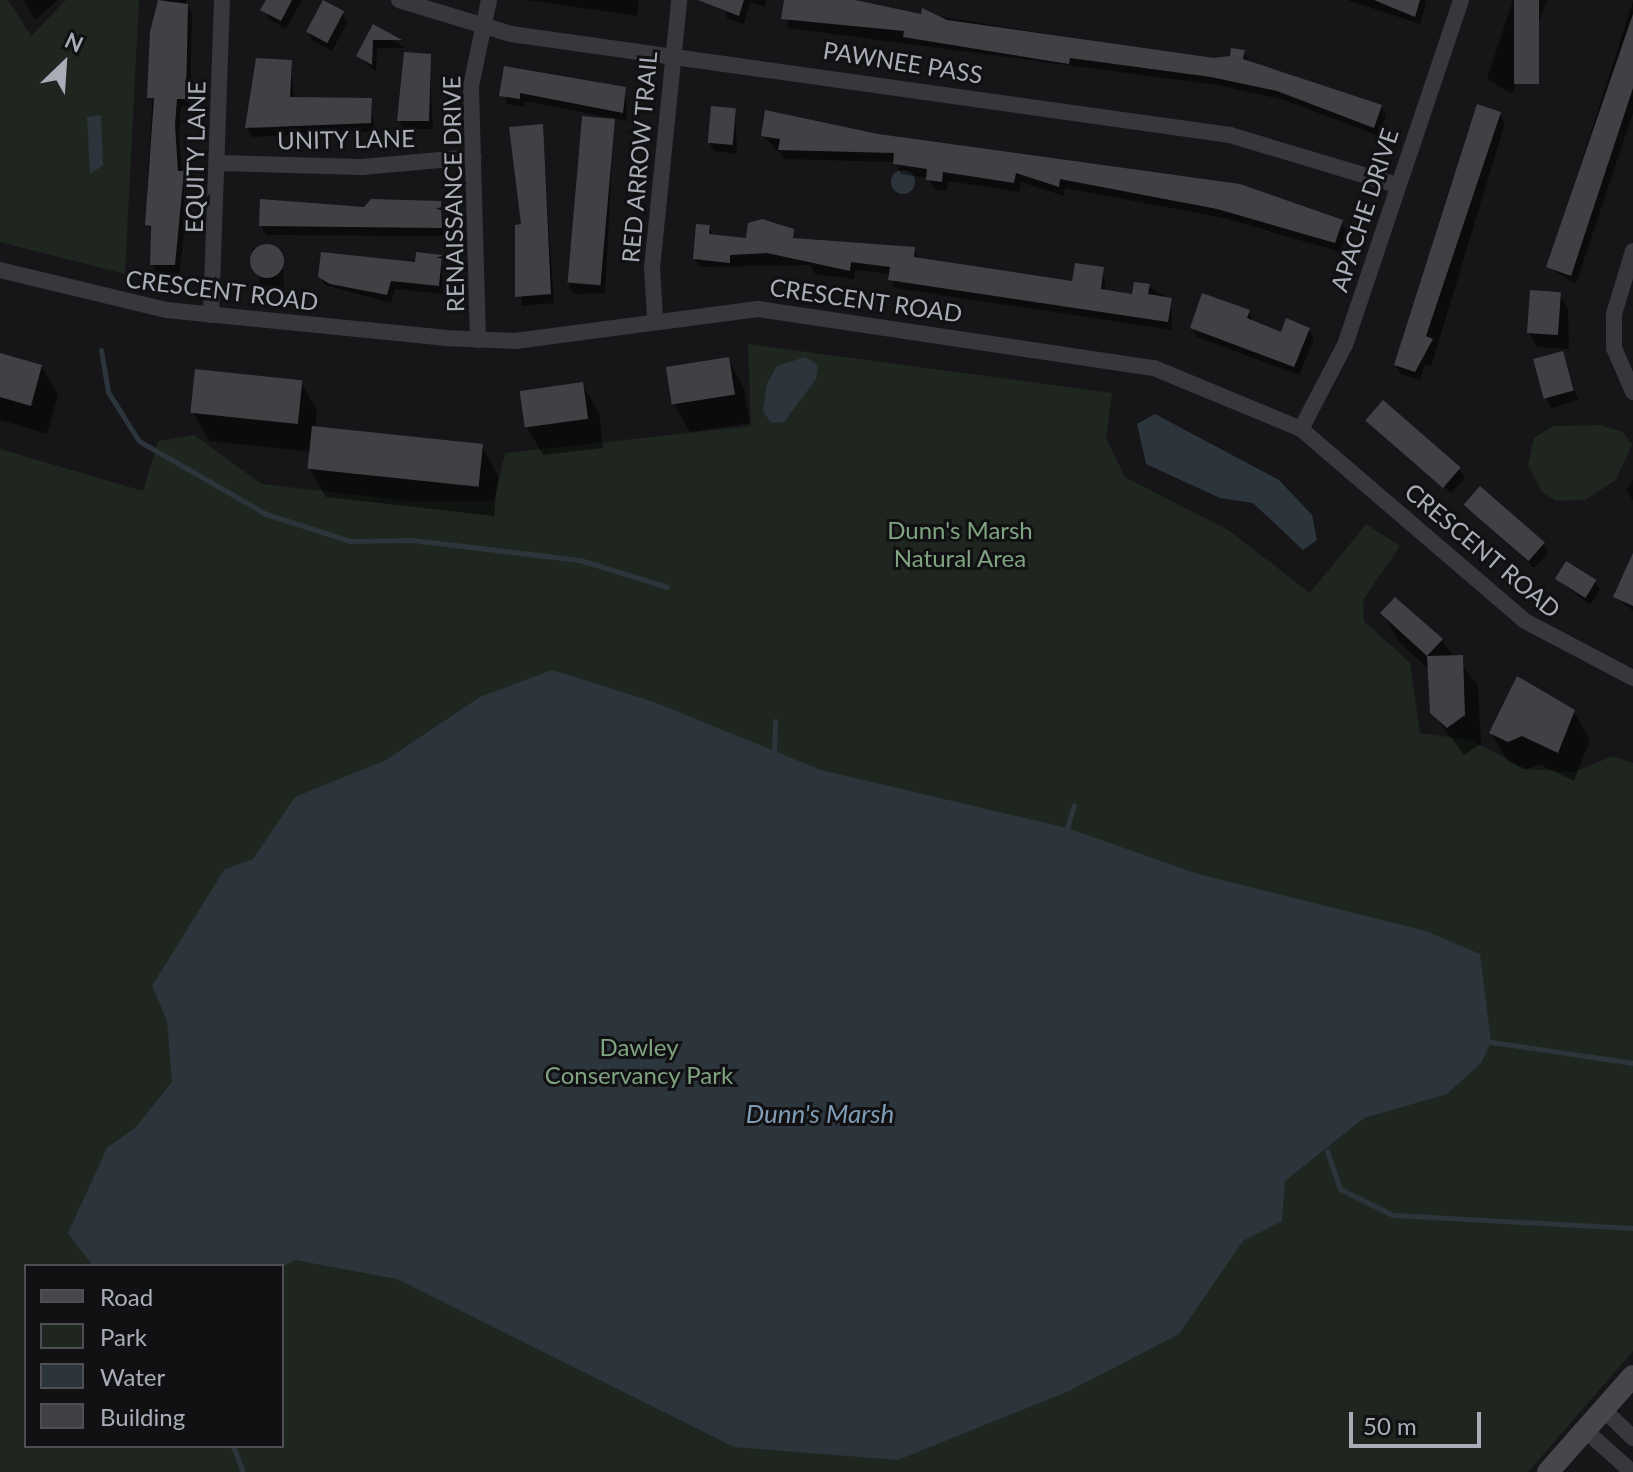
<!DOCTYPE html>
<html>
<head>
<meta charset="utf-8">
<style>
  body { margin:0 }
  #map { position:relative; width:1633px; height:1472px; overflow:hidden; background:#161618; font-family:Lato,sans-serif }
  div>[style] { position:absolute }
  .green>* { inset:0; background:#1e261f }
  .water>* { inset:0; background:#2c353c }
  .round { border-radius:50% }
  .shadow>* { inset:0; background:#0007 }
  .stream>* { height:5px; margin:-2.5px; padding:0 2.5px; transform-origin:2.5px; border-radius:2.5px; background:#2c353c }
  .building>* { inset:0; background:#404145; transform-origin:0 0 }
  .street>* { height:16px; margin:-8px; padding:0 8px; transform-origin:8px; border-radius:8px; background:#37383d }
  .secondary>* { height:22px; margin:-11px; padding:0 11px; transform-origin:11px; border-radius:11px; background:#45474d }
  span { translate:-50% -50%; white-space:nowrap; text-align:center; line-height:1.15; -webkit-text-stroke:6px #111113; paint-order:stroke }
  .street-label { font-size:24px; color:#a8adb8 }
  .park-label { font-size:24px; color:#7fa381 }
  .water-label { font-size:26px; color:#7f9bb3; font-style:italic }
  .legend { position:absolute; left:24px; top:1264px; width:260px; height:184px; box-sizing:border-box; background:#111113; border:2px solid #4d4f55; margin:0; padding:10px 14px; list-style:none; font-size:24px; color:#a8adb8 }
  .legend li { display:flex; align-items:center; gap:16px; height:40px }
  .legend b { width:40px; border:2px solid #4d4f55 }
  .north { position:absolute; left:24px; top:24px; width:80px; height:80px; -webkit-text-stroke:6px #111113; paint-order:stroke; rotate:25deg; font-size:22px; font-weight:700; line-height:32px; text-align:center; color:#a8adb8 }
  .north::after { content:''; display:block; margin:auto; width:28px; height:36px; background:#a8adb8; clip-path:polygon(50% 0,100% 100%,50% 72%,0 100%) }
  .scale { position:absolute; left:1349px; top:1412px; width:132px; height:36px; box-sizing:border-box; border:4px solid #a8adb8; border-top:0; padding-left:10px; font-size:24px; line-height:28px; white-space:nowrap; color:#a8adb8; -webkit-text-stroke:6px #111113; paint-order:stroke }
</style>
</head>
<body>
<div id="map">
  <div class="green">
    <i style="clip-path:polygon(0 0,8px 0,31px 36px,66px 0,139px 0,125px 274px,0 242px)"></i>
    <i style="clip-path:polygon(evenodd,748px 344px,1112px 393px,1106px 438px,1125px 477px,1228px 530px,1310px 593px,1366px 524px,1400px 546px,1363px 600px,1364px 621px,1410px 663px,1420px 733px,1470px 740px,1527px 769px,1574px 772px,1613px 756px,1633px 763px,1633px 1351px,1528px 1472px,0 1472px,0 449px,143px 491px,158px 441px,194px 435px,262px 484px,408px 501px,494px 501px,505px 453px,751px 426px,748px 344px,26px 1266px,282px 1266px,282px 1446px,26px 1446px,26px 1266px)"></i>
    <i style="clip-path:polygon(1600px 425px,1623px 432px,1632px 445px,1616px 480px,1585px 500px,1556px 501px,1542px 492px,1528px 465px,1534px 438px,1553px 426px)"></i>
  </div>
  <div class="water">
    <i style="clip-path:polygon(101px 115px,103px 165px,90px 174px,87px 117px)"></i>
    <i class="round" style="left:891px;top:170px;width:24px;height:24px"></i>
    <i style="clip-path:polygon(805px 357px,818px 365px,816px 379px,784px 422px,771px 423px,763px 411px,767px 384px,777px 366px)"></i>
    <i style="clip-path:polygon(1155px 414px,1279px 480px,1312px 515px,1317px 540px,1303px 550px,1253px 503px,1220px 498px,1146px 464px,1137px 424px)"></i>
    <i style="clip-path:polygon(552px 670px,654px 702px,821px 770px,1067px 828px,1198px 874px,1426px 931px,1480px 954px,1491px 1042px,1481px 1063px,1447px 1094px,1364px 1118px,1285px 1181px,1282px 1221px,1243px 1241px,1179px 1334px,1069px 1391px,898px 1460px,734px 1447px,397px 1279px,295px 1260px,282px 1267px,93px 1266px,68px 1233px,107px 1148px,136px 1127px,172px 1082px,167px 1021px,152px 986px,224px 870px,253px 859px,295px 797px,386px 760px,480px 697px)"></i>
  </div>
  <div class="shadow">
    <i style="clip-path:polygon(23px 0,58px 0,35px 20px)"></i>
    <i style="clip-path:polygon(159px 0,186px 0,192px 14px,190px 107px,181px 107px,179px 135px,186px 222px,179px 274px,157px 273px,152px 264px,147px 185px)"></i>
    <i style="clip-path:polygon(268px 0,302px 0,286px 29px,268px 19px)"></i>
    <i style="clip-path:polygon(526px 0,639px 0,637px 16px)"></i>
    <i style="clip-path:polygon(725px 0,767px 0,765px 7px,750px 2px,744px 24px,727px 19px)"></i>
    <i style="clip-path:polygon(786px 0,835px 0,1214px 60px,1244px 52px,1249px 61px,1381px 106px,1386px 115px,1379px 136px,1284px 100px,1217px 85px,788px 28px)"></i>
    <i style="clip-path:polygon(1347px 0,1424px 0,1426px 4px,1420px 24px)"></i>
    <i style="clip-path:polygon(1513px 0,1547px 0,1512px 94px,1487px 79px)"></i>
    <i style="clip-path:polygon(1633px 1px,1633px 113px,1576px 284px,1548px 267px)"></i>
    <i style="clip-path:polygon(342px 13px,347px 22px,332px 51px,313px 41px,308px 32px)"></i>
    <i style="clip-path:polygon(374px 26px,405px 48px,377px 48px,376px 72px,358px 56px)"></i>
    <i style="clip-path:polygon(429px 56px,433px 129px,404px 129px,399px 120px)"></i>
    <i style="clip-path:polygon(258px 60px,291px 62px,294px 99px,370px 100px,375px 131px,252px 137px,247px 128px)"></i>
    <i style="clip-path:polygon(505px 68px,625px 88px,627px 121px,525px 101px,524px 107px,506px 104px)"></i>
    <i style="clip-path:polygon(735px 110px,737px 154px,714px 151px,709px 142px)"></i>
    <i style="clip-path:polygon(1500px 114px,1505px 123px,1431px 367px,1425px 364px,1420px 380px,1401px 374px,1396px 365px)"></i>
    <i style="clip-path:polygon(614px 121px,605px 293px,574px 294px,569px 285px)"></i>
    <i style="clip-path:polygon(542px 127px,554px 303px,522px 306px,517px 227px,524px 226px)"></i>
    <i style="clip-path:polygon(763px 136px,878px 136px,1341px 222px,1347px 232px,1340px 252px,1224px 218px,1065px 188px,1064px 196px,1021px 182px,1019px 192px,948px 181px,947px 191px,934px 189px,928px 178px,901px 174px,894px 162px,786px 159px)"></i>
    <i style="clip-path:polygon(440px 203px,446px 236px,266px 235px,261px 226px)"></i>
    <i style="clip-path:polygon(778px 223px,798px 241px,914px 249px,919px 258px,1074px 284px,1103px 269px,1106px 292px,1134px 296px,1148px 286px,1171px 300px,1172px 330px,895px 288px,891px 274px,855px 270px,854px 279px,815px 274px,810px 265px,700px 267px,695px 259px,709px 227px,714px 237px,748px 240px,749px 225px)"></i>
    <i style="clip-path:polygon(253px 248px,282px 250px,284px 287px,260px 285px)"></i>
    <i style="clip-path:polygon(441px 257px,443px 294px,395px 289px,391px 303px,325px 285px,320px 276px)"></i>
    <i style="clip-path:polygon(1559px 294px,1568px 308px,1569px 349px,1537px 347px,1529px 333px)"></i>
    <i style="clip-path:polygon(1249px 311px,1253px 323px,1282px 335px,1309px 330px,1314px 339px,1299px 375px,1197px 337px,1192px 328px)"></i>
    <i style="clip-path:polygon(1562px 353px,1578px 400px,1552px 408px,1546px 399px)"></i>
    <i style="clip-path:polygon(0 355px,41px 366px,58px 395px,47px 434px,0 420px)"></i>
    <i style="clip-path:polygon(728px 359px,744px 388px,750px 423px,690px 432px,674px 404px)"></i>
    <i style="clip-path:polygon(301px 382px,317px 411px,315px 428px,482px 447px,498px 476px,494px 516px,326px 497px,309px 468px,311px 452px,209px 441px,193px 412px)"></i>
    <i style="clip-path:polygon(582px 384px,599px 413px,603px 448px,543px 455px,527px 427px)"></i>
    <i style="clip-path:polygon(1368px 421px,1459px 469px,1465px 478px,1451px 493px)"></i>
    <i style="clip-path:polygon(1633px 479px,1633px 501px,1627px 491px)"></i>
    <i style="clip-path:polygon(1466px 505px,1543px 544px,1548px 553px,1534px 568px)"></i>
    <i style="clip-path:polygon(1557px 579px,1595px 581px,1600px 590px,1590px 605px)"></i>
    <i style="clip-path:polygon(1633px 581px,1633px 611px,1615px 597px)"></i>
    <i style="clip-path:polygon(1383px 614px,1441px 640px,1478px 685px,1481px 744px,1464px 755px,1432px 712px,1430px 670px,1399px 642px)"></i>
    <i style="clip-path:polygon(1574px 712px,1590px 740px,1574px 781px,1539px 764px,1525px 770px,1508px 761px,1491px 733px)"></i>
  </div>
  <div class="stream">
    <i style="left:101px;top:350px;width:43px;rotate:80.5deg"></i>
    <i style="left:108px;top:392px;width:58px;rotate:57.7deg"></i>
    <i style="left:139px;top:441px;width:146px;rotate:29.9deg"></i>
    <i style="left:266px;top:514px;width:88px;rotate:17.8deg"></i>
    <i style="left:350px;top:541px;width:62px;rotate:-0.9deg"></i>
    <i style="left:412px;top:540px;width:169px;rotate:6.8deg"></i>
    <i style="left:580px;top:560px;width:91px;rotate:17.2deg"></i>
    <i style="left:774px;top:752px;width:31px;rotate:-88deg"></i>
    <i style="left:1067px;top:828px;width:24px;rotate:-73deg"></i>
    <i style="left:1491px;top:1042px;width:144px;rotate:8.4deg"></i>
    <i style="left:1327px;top:1151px;width:40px;rotate:71.1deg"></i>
    <i style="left:1340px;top:1189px;width:59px;rotate:26.1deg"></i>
    <i style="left:1393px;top:1215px;width:240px;rotate:3.1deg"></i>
    <i style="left:233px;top:1446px;width:28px;rotate:69deg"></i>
  </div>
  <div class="building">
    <i style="clip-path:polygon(158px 0,188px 4px,186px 99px,177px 99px,175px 125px,178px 171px,184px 171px,175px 265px,150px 265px,151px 226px,145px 225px,154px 98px,147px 98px,150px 32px)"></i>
    <i style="clip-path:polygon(266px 0,292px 0,281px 21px,260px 10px)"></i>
    <i style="left:323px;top:0;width:24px;height:36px;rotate:28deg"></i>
    <i style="clip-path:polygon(698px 0,744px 0,739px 16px)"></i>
    <i style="clip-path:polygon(784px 0,855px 0,921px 14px,922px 8px,947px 20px,1214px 58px,1230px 56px,1231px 48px,1245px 50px,1243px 59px,1382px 105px,1374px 128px,1277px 91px,1211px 77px,1070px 58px,1069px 64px,903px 37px,904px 31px,781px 19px)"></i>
    <i style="clip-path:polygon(1374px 0,1420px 0,1415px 17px)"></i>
    <i style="left:1514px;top:0;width:25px;height:84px"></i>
    <i style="clip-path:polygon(1633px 14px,1633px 88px,1571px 276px,1546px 267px)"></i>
    <i style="clip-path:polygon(373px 24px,402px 40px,373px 40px,372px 65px,356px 56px)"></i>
    <i style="clip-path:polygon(404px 52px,431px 54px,429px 121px,397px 121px)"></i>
    <i style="clip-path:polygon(256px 58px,292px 60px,290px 97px,372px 98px,371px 123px,245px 128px)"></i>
    <i style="clip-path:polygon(504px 66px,626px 87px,623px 113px,520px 93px,520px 99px,499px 96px)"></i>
    <i style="clip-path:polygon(1477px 104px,1501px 112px,1426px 336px,1433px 339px,1415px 372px,1394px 365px)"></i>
    <i style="left:711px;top:106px;width:25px;height:37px;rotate:5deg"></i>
    <i style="clip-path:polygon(765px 110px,878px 134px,1240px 184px,1343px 220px,1335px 243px,1217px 209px,1060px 179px,1059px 187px,1016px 173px,1014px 183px,943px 172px,942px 182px,926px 180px,927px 169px,893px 164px,894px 153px,778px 150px,780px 139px,761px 136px)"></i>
    <i style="left:615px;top:119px;width:167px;height:33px;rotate:95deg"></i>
    <i style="clip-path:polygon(543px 124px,551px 294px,515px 297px,515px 225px,521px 224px,509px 127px)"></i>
    <i style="clip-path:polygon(260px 199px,364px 207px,371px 199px,441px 201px,442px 228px,259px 226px)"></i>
    <i style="clip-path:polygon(762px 219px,794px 229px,793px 238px,915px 247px,914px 257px,1072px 281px,1075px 263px,1104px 267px,1101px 289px,1132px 294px,1134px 282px,1150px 284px,1148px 294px,1172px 298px,1168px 322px,888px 280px,890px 267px,851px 262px,850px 271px,767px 253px,730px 255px,730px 263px,693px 259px,696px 224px,710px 225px,709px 234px,746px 238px,748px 223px)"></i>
    <i class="round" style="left:250px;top:244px;width:34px;height:34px"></i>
    <i style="clip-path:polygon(321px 252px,415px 262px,416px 252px,442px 255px,439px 286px,391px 281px,387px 295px,330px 284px,318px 277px)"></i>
    <i style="left:1530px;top:290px;width:31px;height:43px;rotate:4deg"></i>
    <i style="clip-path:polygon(1202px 293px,1250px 310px,1247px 318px,1281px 332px,1286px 318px,1310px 328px,1294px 367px,1190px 328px)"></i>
    <i style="left:1563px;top:351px;width:41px;height:31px;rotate:75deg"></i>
    <i style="clip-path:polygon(0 353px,42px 365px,31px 406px,0 397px)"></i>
    <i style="left:729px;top:357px;width:38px;height:64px;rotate:81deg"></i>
    <i style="left:195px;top:369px;width:108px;height:44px;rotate:6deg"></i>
    <i style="left:583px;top:382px;width:37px;height:64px;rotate:82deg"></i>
    <i style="left:1383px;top:400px;width:103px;height:27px;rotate:41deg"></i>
    <i style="left:312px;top:426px;width:172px;height:43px;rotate:6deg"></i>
    <i style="left:1480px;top:486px;width:86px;height:25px;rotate:41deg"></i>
    <i style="clip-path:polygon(1633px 553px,1633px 606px,1613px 597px)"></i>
    <i style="left:1566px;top:561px;width:36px;height:21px;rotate:32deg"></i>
    <i style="clip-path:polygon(1395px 597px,1443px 639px,1427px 656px,1463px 655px,1465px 715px,1447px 728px,1430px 713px,1427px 656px,1380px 613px)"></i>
    <i style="clip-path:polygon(1517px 676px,1575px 710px,1558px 753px,1522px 736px,1508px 742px,1489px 733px)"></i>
  </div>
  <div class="street">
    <i style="left:399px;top:0;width:117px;rotate:16.9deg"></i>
    <i style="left:511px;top:34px;width:726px;rotate:8deg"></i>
    <i style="left:1230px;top:135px;width:174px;rotate:16.7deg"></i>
    <i style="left:219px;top:163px;width:143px;rotate:1.6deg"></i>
    <i style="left:362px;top:167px;width:112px;rotate:-5.1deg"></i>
    <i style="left:1633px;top:251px;width:66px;rotate:106.8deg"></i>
    <i style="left:1614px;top:314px;width:34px;rotate:90deg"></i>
    <i style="left:1614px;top:348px;width:48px;rotate:66.6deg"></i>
    <i style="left:0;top:270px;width:171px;rotate:13.5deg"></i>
    <i style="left:166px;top:310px;width:280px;rotate:5.7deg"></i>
    <i style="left:445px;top:338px;width:70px;rotate:2.5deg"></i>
    <i style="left:515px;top:341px;width:245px;rotate:-7.5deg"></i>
    <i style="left:758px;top:309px;width:400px;rotate:8.5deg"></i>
    <i style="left:1154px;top:368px;width:159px;rotate:22.5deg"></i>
    <i style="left:1301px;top:429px;width:295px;rotate:40.6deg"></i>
    <i style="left:1525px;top:621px;width:122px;rotate:27.8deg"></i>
    <i style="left:211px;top:315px;width:315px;rotate:-88deg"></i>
    <i style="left:655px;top:318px;width:50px;rotate:-93.4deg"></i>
    <i style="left:652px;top:268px;width:269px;rotate:-84.2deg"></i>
    <i style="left:478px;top:340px;width:254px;rotate:-91.6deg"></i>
    <i style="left:471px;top:86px;width:88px;rotate:-78.2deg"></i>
    <i style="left:1301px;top:429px;width:95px;rotate:-62.4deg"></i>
    <i style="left:1345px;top:345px;width:364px;rotate:-71.4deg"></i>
    <i style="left:1603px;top:1409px;width:42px;rotate:44deg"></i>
    <i style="left:1585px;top:1430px;width:63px;rotate:41.8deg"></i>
  </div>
  <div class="secondary">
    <i style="left:1548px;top:1472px;width:128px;rotate:-48.5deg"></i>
  </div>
  <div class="street-label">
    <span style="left:903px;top:62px;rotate:9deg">PAWNEE PASS</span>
    <span style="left:346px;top:139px;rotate:-1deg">UNITY LANE</span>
    <span style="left:195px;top:157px;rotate:-89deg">EQUITY LANE</span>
    <span style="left:639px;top:157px;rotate:-85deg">RED ARROW TRAIL</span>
    <span style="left:453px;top:194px;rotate:-91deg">RENAISSANCE DRIVE</span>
    <span style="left:1364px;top:210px;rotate:-72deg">APACHE DRIVE</span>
    <span style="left:222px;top:290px;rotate:7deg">CRESCENT ROAD</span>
    <span style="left:866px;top:300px;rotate:8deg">CRESCENT ROAD</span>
    <span style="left:1483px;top:550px;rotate:40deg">CRESCENT ROAD</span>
  </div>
  <div class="park-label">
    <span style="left:960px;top:544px">Dunn's Marsh<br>Natural Area</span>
    <span style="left:639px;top:1061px">Dawley<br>Conservancy Park</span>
  </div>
  <div class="water-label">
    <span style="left:820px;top:1114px">Dunn's Marsh</span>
  </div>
  <ul class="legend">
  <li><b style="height:10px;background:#45474d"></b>Road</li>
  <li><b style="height:22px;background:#1e261f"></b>Park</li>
  <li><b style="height:22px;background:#2c353c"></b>Water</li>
  <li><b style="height:22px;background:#404145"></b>Building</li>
  </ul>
  <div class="north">N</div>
  <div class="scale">50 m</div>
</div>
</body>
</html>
